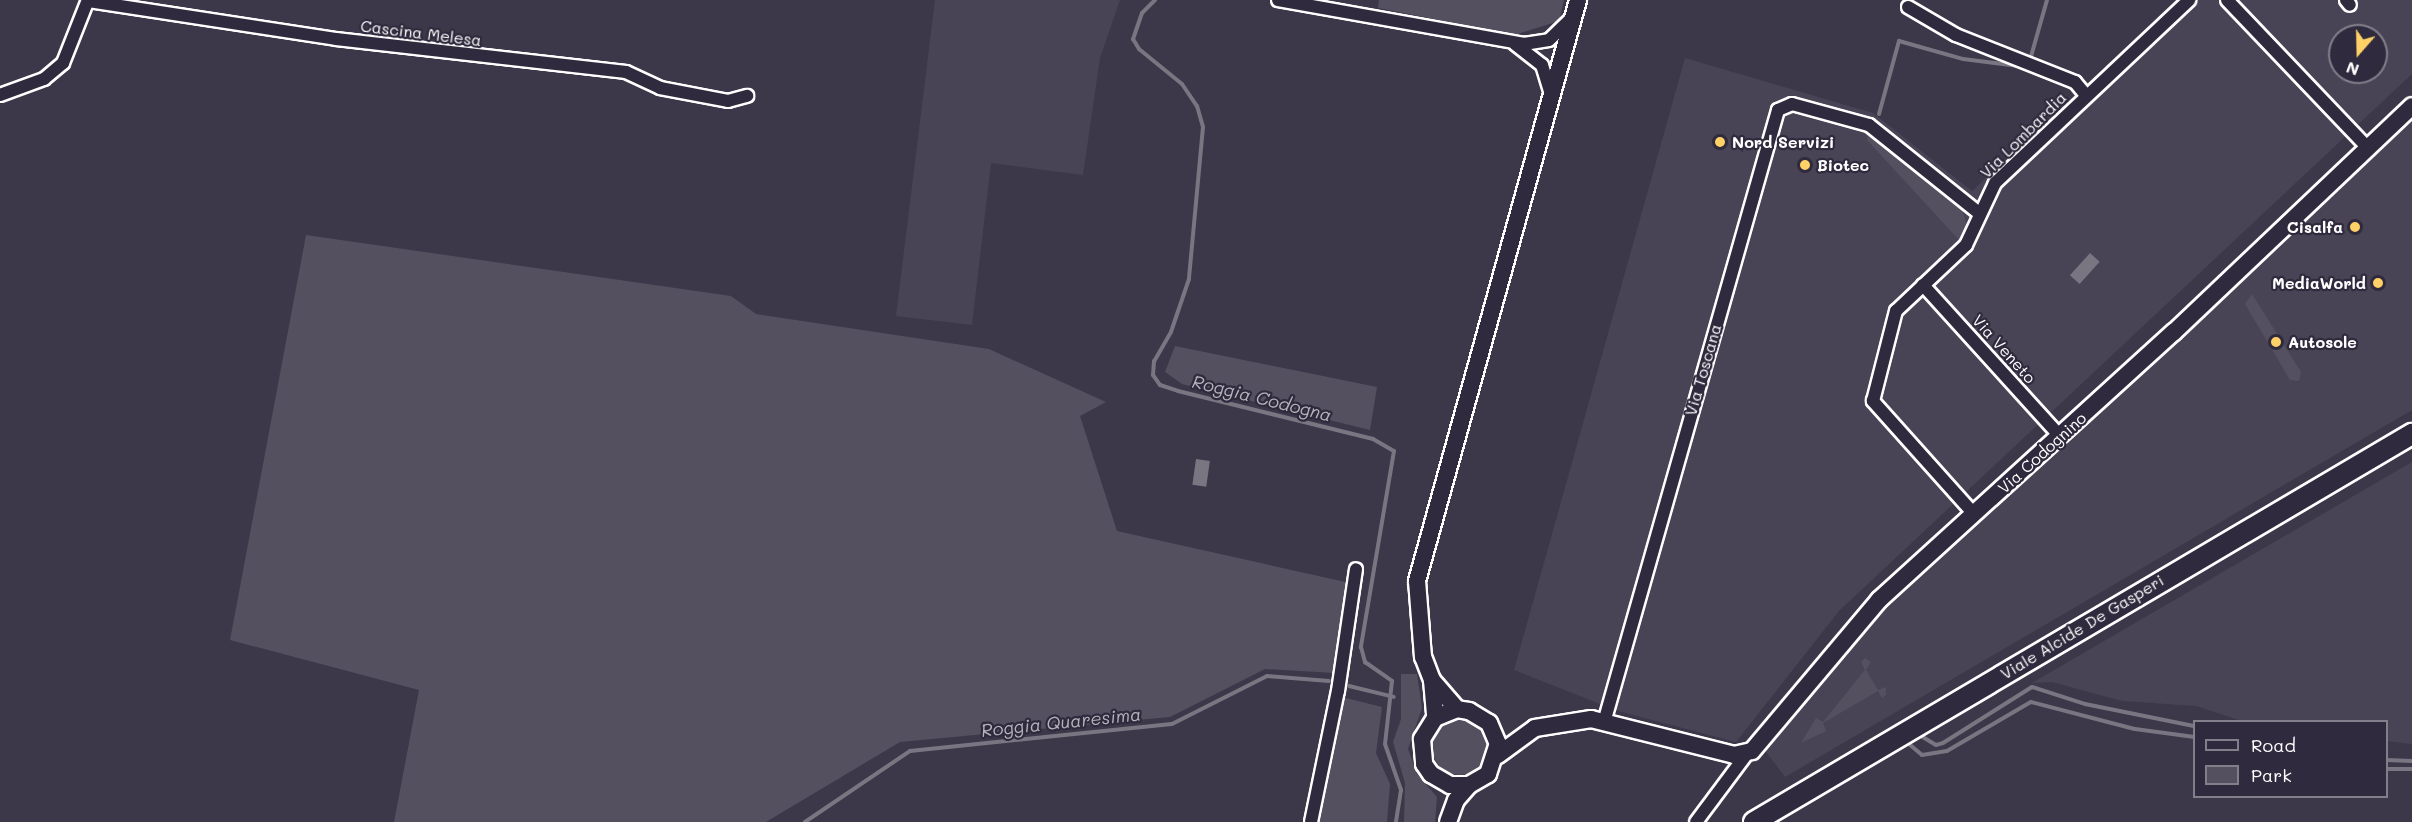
<!DOCTYPE html>
<html>
<head>
<meta charset="utf-8">
<style>
  body { margin:0 }
  #map { position:relative; width:2412px; height:822px; overflow:hidden; background:#3c3749; font-family:Mali,sans-serif }
  div>[style] { position:absolute }
  .built>* { inset:0; background:#494455 }
  .green>* { inset:0; background:#555060 }
  .round { border-radius:50% }
  .water>* { inset:0; background:#797682; transform-origin:0 0 }
  .stream>* { height:4px; margin:-2px; padding:0 2px; transform-origin:2px; border-radius:2px; background:#797682 }
  .roads { filter:drop-shadow(2px 0 #fff) drop-shadow(-2px 0 #fff) drop-shadow(0 2px #fff) drop-shadow(0 -2px #fff) }
  .street>* { height:12px; margin:-6px; padding:0 6px; transform-origin:6px; border-radius:6px; background:#2f2a3d }
  .secondary>* { height:16px; margin:-8px; padding:0 8px; transform-origin:8px; border-radius:8px; background:#2f2a3d }
  .primary>* { height:20px; margin:-10px; padding:0 10px; transform-origin:10px; border-radius:10px; background:#2f2a3d }
  .dots>* { width:16px; height:16px; translate:-50% -50%; box-sizing:border-box; border:3px solid #2f2a3d; border-radius:50% }
  span { translate:-50% -50%; white-space:nowrap; text-align:center; line-height:1.15; -webkit-text-stroke:4.5px #2f2a3d; paint-order:stroke }
  .street-label { font-size:16px; color:#fff }
  .poi-label { font-size:16px; color:#fff; font-weight:700 }
  .left { translate:0 -50%; text-align:left }
  .right { translate:-100% -50%; text-align:right }
  .water-label { font-size:18px; color:#b5b4ba; font-style:italic }
  .legend { position:absolute; left:2193px; top:720px; width:195px; height:78px; box-sizing:border-box; background:#2f2a3d; border:2px solid #827f8b; margin:0; padding:8px 10px; list-style:none; font-size:18px; color:#fff }
  .legend li { display:flex; align-items:center; gap:12px; height:30px }
  .legend b { width:30px; border:2px solid #827f8b }
  .north { position:absolute; left:2328px; top:24px; width:60px; height:60px; box-sizing:border-box; background:#2f2a3d; border:2px solid #827f8b; border-radius:50%; rotate:200deg; font-size:16px; font-weight:700; line-height:24px; text-align:center; color:#fff }
  .north::after { content:''; display:block; margin:auto; width:21px; height:27px; background:#ffd166; clip-path:polygon(50% 0,100% 100%,50% 72%,0 100%) }
</style>
</head>
<body>
<div id="map">
  <div class="built">
    <i style="clip-path:polygon(935px 0,1120px 0,1100px 58px,1083px 175px,991px 163px,972px 325px,896px 316px)"></i>
    <i style="clip-path:polygon(evenodd,2177px 0,2412px 0,2412px 74px,1839px 611px,1736px 742px,1618px 711px,1514px 670px,1685px 58px,1873px 113px,1972px 191px,2177px 0,2340px 36px,2376px 36px,2376px 72px,2340px 72px,2340px 36px)"></i>
    <i style="clip-path:polygon(2412px 108px,2412px 410px,1785px 777px,1764px 749px,1871px 621px,2189px 332px)"></i>
    <i style="clip-path:polygon(2412px 462px,2412px 744px,2387px 741px,2386px 722px,2242px 721px,2196px 706px,2122px 701px,2052px 682px,2032px 683px)"></i>
  </div>
  <div class="green">
    <i style="clip-path:polygon(1379px 0,1564px 0,1559px 21px,1514px 35px,1378px 8px)"></i>
    <i style="clip-path:polygon(1868px 134px,1962px 209px,1967px 226px,1959px 240px,1867px 140px)"></i>
    <i style="clip-path:polygon(306px 235px,731px 296px,756px 314px,989px 349px,1106px 402px,1080px 416px,1117px 531px,1350px 583px,1335px 673px,1265px 669px,1170px 717px,900px 742px,766px 822px,394px 822px,419px 690px,230px 640px)"></i>
    <i style="clip-path:polygon(2252px 294px,2301px 372px,2299px 381px,2290px 380px,2245px 304px)"></i>
    <i style="clip-path:polygon(1175px 346px,1377px 387px,1370px 430px,1182px 384px,1165px 372px)"></i>
    <i style="clip-path:polygon(1865px 658px,1871px 662px,1866px 670px,1878px 690px,1886px 687px,1886px 695px,1882px 698px,1878px 691px,1823px 723px,1826px 731px,1801px 743px,1816px 718px,1823px 722px,1865px 670px,1861px 662px)"></i>
    <i style="clip-path:polygon(1401px 674px,1417px 674px,1422px 708px,1408px 749px,1417px 774px,1437px 797px,1435px 822px,1404px 822px,1405px 783px,1393px 742px,1401px 719px)"></i>
    <i style="clip-path:polygon(1342px 697px,1382px 707px,1376px 753px,1390px 784px,1387px 822px,1316px 822px)"></i>
    <i class="round" style="left:1432px;top:719px;width:56px;height:56px"></i>
  </div>
  <div class="water">
    <i style="left:2090px;top:253px;width:13px;height:30px;rotate:42deg"></i>
    <i style="left:1196px;top:459px;width:14px;height:26px;rotate:8deg"></i>
  </div>
  <div class="stream">
    <i style="left:1155px;top:0;width:18px;rotate:135deg"></i>
    <i style="left:1142px;top:13px;width:28px;rotate:109deg"></i>
    <i style="left:1133px;top:39px;width:12px;rotate:59deg"></i>
    <i style="left:1139px;top:49px;width:55px;rotate:39.1deg"></i>
    <i style="left:1182px;top:84px;width:27px;rotate:56deg"></i>
    <i style="left:1197px;top:106px;width:22px;rotate:74deg"></i>
    <i style="left:1203px;top:127px;width:153px;rotate:95.3deg"></i>
    <i style="left:1189px;top:279px;width:56px;rotate:108.8deg"></i>
    <i style="left:1171px;top:332px;width:34px;rotate:120deg"></i>
    <i style="left:1154px;top:361px;width:14px;rotate:94deg"></i>
    <i style="left:1153px;top:375px;width:12px;rotate:55deg"></i>
    <i style="left:1160px;top:385px;width:19px;rotate:18deg"></i>
    <i style="left:1178px;top:391px;width:201px;rotate:13.8deg"></i>
    <i style="left:1373px;top:439px;width:24px;rotate:30deg"></i>
    <i style="left:1394px;top:451px;width:199px;rotate:99.6deg"></i>
    <i style="left:1361px;top:647px;width:16px;rotate:75deg"></i>
    <i style="left:1365px;top:662px;width:33px;rotate:35deg"></i>
    <i style="left:1392px;top:681px;width:63px;rotate:96.3deg"></i>
    <i style="left:1385px;top:744px;width:49px;rotate:70.8deg"></i>
    <i style="left:1401px;top:790px;width:32px;rotate:99deg"></i>
    <i style="left:2030px;top:60px;width:62px;rotate:-74.2deg"></i>
    <i style="left:1879px;top:114px;width:76px;rotate:-74.7deg"></i>
    <i style="left:1899px;top:41px;width:66px;rotate:15.7deg"></i>
    <i style="left:1963px;top:59px;width:64px;rotate:7.1deg"></i>
    <i style="left:1349px;top:686px;width:46px;rotate:13.7deg"></i>
    <i style="left:1921px;top:736px;width:17px;rotate:31deg"></i>
    <i style="left:1936px;top:745px;width:7px;rotate:-16deg"></i>
    <i style="left:1943px;top:743px;width:105px;rotate:-32.2deg"></i>
    <i style="left:2032px;top:687px;width:56px;rotate:17.8deg"></i>
    <i style="left:2085px;top:704px;width:111px;rotate:11.4deg"></i>
    <i style="left:1909px;top:744px;width:17px;rotate:40deg"></i>
    <i style="left:1922px;top:755px;width:25px;rotate:-9deg"></i>
    <i style="left:1947px;top:751px;width:97px;rotate:-30.3deg"></i>
    <i style="left:2031px;top:702px;width:107px;rotate:14.6deg"></i>
    <i style="left:2135px;top:729px;width:60px;rotate:7.7deg"></i>
    <i style="left:2386px;top:760px;width:26px;rotate:2deg"></i>
    <i style="left:2386px;top:769px;width:26px"></i>
    <i style="left:805px;top:822px;width:127px;rotate:-34.1deg"></i>
    <i style="left:910px;top:751px;width:263px;rotate:-5.9deg"></i>
    <i style="left:1172px;top:724px;width:106px;rotate:-26.8deg"></i>
    <i style="left:1267px;top:676px;width:62px;rotate:4.6deg"></i>
  </div>
  <div class="roads">
    <div class="street">
      <i style="left:1278px;top:0;width:250px;rotate:10.1deg"></i>
      <i style="left:1524px;top:44px;width:25px;rotate:-9deg"></i>
      <i style="left:1549px;top:40px;width:29px;rotate:-44deg"></i>
      <i style="left:2227px;top:0;width:204px;rotate:46.4deg"></i>
      <i style="left:2346px;top:0;width:6px;rotate:51deg"></i>
      <i style="left:88px;top:1px;width:251px;rotate:8.7deg"></i>
      <i style="left:336px;top:39px;width:292px;rotate:6.5deg"></i>
      <i style="left:626px;top:72px;width:38px;rotate:25deg"></i>
      <i style="left:660px;top:88px;width:69px;rotate:10.8deg"></i>
      <i style="left:728px;top:101px;width:20px;rotate:-15deg"></i>
      <i style="left:1908px;top:7px;width:56px;rotate:30.3deg"></i>
      <i style="left:1956px;top:35px;width:128px;rotate:21.6deg"></i>
      <i style="left:2075px;top:82px;width:17px;rotate:50deg"></i>
      <i style="left:1515px;top:44px;width:34px;rotate:38deg"></i>
      <i style="left:1542px;top:65px;width:28px;rotate:73deg"></i>
      <i style="left:0;top:95px;width:47px;rotate:-20deg"></i>
      <i style="left:44px;top:79px;width:25px;rotate:-40deg"></i>
      <i style="left:63px;top:63px;width:68px;rotate:-68.4deg"></i>
      <i style="left:1923px;top:285px;width:204px;rotate:47.8deg"></i>
      <i style="left:1974px;top:514px;width:152px;rotate:-131.8deg"></i>
      <i style="left:1873px;top:401px;width:93px;rotate:-75.7deg"></i>
      <i style="left:1896px;top:311px;width:96px;rotate:-43.3deg"></i>
      <i style="left:1966px;top:245px;width:68px;rotate:-64.9deg"></i>
      <i style="left:1995px;top:183px;width:267px;rotate:-43.3deg"></i>
      <i style="left:1605px;top:719px;width:633px;rotate:-74.14deg"></i>
      <i style="left:1778px;top:110px;width:15px;rotate:-23deg"></i>
      <i style="left:1792px;top:104px;width:80px;rotate:15.3deg"></i>
      <i style="left:1869px;top:125px;width:142px;rotate:38.7deg"></i>
      <i style="left:1311px;top:822px;width:134px;rotate:-78.4deg"></i>
      <i style="left:1338px;top:691px;width:123px;rotate:-81.6deg"></i>
      <i style="left:1696px;top:822px;width:84px;rotate:-53.3deg"></i>
    </div>
    <div class="secondary">
      <i style="left:1432px;top:680px;width:38px;rotate:85deg"></i>
      <i style="left:1435px;top:718px;width:25px;rotate:122deg"></i>
      <i style="left:1422px;top:739px;width:25px;rotate:85deg"></i>
      <i style="left:1424px;top:764px;width:12px;rotate:55deg"></i>
      <i style="left:1431px;top:774px;width:22px;rotate:30deg"></i>
      <i style="left:1450px;top:785px;width:19px"></i>
      <i style="left:1469px;top:785px;width:22px;rotate:-30deg"></i>
      <i style="left:1488px;top:774px;width:32px;rotate:-72deg"></i>
      <i style="left:1498px;top:744px;width:23px;rotate:-113deg"></i>
      <i style="left:1489px;top:723px;width:23px;rotate:-149deg"></i>
      <i style="left:1469px;top:711px;width:12px;rotate:-171deg"></i>
      <i style="left:1457px;top:709px;width:24px;rotate:158deg"></i>
      <i style="left:1457px;top:709px;width:38px;rotate:-131deg"></i>
      <i style="left:1432px;top:680px;width:25px;rotate:-111deg"></i>
      <i style="left:1423px;top:657px;width:76px;rotate:-94.5deg"></i>
      <i style="left:1417px;top:581px;width:603px;rotate:-74.51deg"></i>
      <i style="left:1498px;top:755px;width:46px;rotate:-36.1deg"></i>
      <i style="left:1535px;top:728px;width:57px;rotate:-9.1deg"></i>
      <i style="left:1591px;top:719px;width:147px;rotate:14.1deg"></i>
      <i style="left:1734px;top:755px;width:18px;rotate:-13deg"></i>
      <i style="left:1752px;top:751px;width:197px;rotate:-49.9deg"></i>
      <i style="left:1879px;top:600px;width:399px;rotate:-42.3deg"></i>
      <i style="left:2174px;top:332px;width:328px;rotate:-43.5deg"></i>
      <i style="left:1448px;top:822px;width:23px;rotate:-70deg"></i>
      <i style="left:1456px;top:800px;width:20px;rotate:-49deg"></i>
    </div>
    <div class="primary">
      <i style="left:1754px;top:822px;width:764px;rotate:-30.53deg"></i>
    </div>
  </div>
  <div class="dots">
    <i style="left:1720px;top:142px;background:#ffd166"></i>
    <i style="left:1805px;top:165px;background:#ffd166"></i>
    <i style="left:2355px;top:227px;background:#ffd166"></i>
    <i style="left:2378px;top:283px;background:#ffd166"></i>
    <i style="left:2276px;top:342px;background:#ffd166"></i>
  </div>
  <div class="street-label">
    <span style="left:421px;top:33px;rotate:7deg">Cascina Melesa</span>
    <span style="left:2023px;top:135px;rotate:-45deg">Via Lombardia</span>
    <span style="left:2004px;top:349px;rotate:48deg">Via Veneto</span>
    <span style="left:1703px;top:370px;rotate:-74deg">Via Toscana</span>
    <span style="left:2042px;top:453px;rotate:-42deg">Via Codognino</span>
    <span style="left:2082px;top:627px;rotate:-31deg">Viale Alcide De Gasperi</span>
  </div>
  <div class="poi-label">
    <span class="left" style="left:1732px;top:142px">Nord Servizi</span>
    <span class="left" style="left:1817px;top:165px">Biotec</span>
    <span class="right" style="left:2343px;top:227px">Cisalfa</span>
    <span class="right" style="left:2366px;top:283px">MediaWorld</span>
    <span class="left" style="left:2288px;top:342px">Autosole</span>
  </div>
  <div class="water-label">
    <span style="left:1262px;top:398px;rotate:14deg">Roggia Codogna</span>
    <span style="left:1061px;top:722px;rotate:-6deg">Roggia Quaresima</span>
  </div>
  <ul class="legend">
  <li><b style="height:8px;background:#2f2a3d"></b>Road</li>
  <li><b style="height:16px;background:#555060"></b>Park</li>
  </ul>
  <div class="north">N</div>
</div>
</body>
</html>
